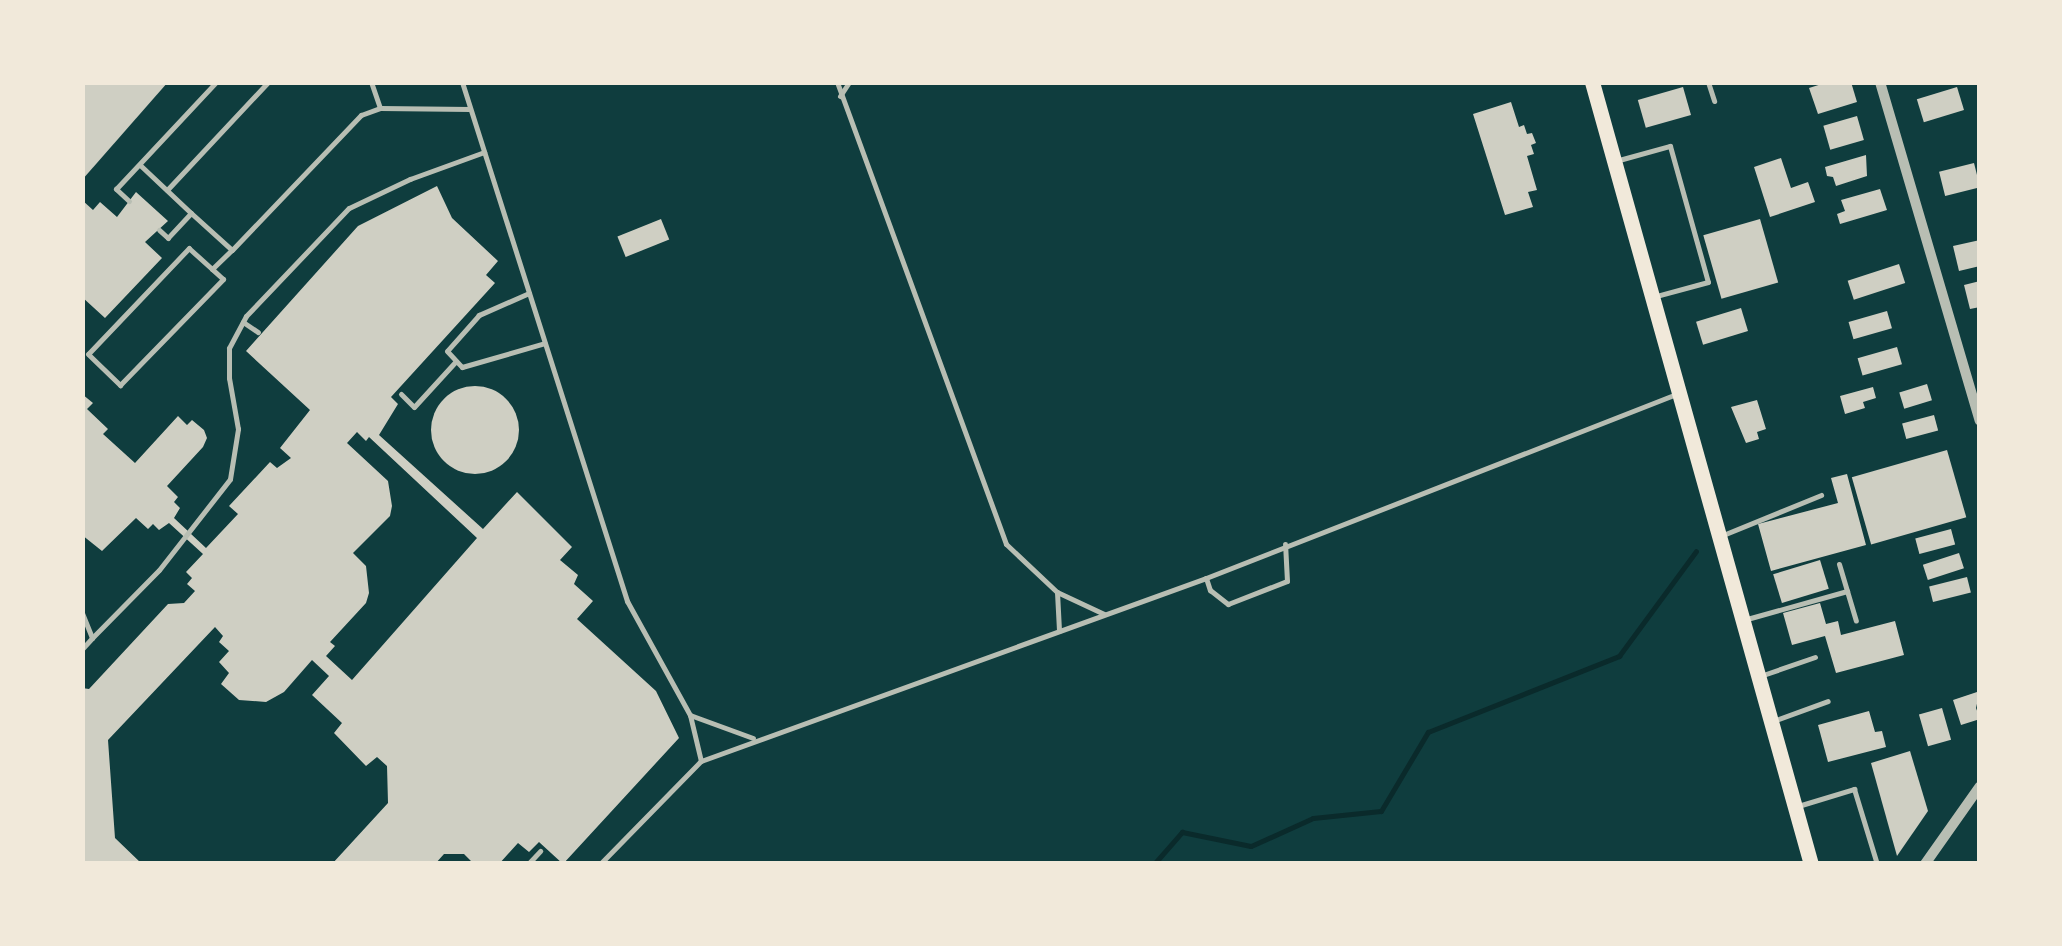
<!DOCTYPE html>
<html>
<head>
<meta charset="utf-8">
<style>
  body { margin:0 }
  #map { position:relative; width:2062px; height:946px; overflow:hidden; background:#0f3d3e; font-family:Signika,sans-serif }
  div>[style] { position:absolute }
  .stream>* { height:5px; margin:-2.5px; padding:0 2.5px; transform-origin:2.5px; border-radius:2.5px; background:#0a2a2b }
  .building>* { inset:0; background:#cfcfc3; transform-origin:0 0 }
  .round { border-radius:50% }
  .service>* { height:5px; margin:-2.5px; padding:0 2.5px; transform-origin:2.5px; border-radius:2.5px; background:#b8beb3 }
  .minor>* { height:10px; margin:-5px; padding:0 5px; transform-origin:5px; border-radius:5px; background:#b8beb3 }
  .primary>* { height:15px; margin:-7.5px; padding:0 7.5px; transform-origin:7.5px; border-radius:7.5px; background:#f1e9da }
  span { translate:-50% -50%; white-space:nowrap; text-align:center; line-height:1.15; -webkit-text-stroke:9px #f1e9da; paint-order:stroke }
  .frame { position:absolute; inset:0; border:85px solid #f1e9da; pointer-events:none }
</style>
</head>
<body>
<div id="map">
  <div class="stream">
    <i style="left:1154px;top:864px;width:43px;rotate:-48.8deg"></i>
    <i style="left:1182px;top:832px;width:70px;rotate:11.5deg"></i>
    <i style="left:1251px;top:846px;width:68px;rotate:-24.3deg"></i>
    <i style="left:1313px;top:818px;width:68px;rotate:-5.9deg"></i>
    <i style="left:1381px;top:811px;width:92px;rotate:-59.3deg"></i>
    <i style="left:1428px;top:732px;width:206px;rotate:-21.7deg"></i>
    <i style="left:1619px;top:656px;width:130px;rotate:-53.7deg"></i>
  </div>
  <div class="building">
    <i style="clip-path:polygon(82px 82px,168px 82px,82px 180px)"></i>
    <i style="clip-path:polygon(1828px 82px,1851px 82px,1857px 102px,1818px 114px,1809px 88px)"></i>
    <i style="left:1683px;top:87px;width:29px;height:47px;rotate:74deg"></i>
    <i style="left:1957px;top:87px;width:24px;height:42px;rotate:73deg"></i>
    <i style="clip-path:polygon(1511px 102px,1519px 127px,1524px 125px,1527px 134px,1532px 133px,1536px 143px,1531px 145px,1534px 154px,1527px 156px,1537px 190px,1528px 192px,1533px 207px,1505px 215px,1473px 114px)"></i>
    <i style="left:1857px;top:116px;width:25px;height:35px;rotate:74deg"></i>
    <i style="clip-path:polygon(1866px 155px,1867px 176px,1836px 186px,1833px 177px,1827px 176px,1825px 167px)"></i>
    <i style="clip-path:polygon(1781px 158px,1791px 188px,1808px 182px,1815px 202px,1770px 217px,1754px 167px)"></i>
    <i style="left:1974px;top:163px;width:25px;height:36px;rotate:76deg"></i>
    <i style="clip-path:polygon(evenodd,437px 186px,452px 218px,498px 261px,486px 275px,495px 283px,391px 397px,398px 404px,379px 435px,483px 529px,517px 492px,572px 547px,560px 560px,578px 575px,574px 584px,593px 601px,577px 619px,656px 691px,679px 738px,563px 864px,539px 842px,529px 852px,518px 843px,499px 864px,474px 864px,464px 854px,444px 854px,435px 864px,332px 864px,388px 803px,387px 766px,377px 757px,366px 766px,334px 733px,342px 723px,312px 695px,329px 676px,312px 660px,284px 692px,266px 702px,239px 700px,221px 684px,229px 673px,219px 662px,229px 651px,219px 642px,223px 636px,215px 627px,108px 740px,115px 838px,142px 864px,82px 864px,82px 688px,89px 689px,168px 604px,184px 603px,195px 591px,187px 584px,192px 578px,186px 572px,203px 554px,169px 523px,159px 530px,153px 524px,148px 529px,136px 518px,102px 551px,82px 535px,82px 394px,93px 403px,87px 409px,108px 429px,103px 434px,135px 463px,178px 416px,187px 425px,192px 420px,204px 430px,207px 438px,203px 447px,167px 486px,178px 497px,174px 502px,180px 508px,174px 518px,206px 548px,238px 514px,229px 506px,270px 462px,277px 468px,291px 458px,280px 448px,310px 410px,246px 351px,358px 226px,437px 186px,357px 432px,366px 441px,369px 437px,477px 538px,352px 680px,326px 656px,335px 646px,330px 642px,366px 603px,369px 593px,366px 566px,353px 553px,390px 516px,392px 506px,388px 481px,347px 443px,357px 432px)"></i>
    <i style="clip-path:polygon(1880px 189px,1887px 210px,1840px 224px,1837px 214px,1845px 211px,1841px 200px)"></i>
    <i style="clip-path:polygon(136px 192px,168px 221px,145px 242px,162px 258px,105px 318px,82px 297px,82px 200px,93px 210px,100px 202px,117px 217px)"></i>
    <i style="left:661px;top:219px;width:22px;height:47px;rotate:68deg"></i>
    <i style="left:1760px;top:219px;width:66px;height:59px;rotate:74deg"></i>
    <i style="clip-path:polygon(1980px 240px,1980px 266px,1959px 271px,1953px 246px)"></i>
    <i style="left:1899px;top:264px;width:20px;height:54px;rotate:72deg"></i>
    <i style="clip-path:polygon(1980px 281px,1980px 307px,1970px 309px,1964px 285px)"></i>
    <i style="left:1741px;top:308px;width:24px;height:47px;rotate:73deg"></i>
    <i style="left:1887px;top:311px;width:18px;height:40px;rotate:74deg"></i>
    <i style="left:1897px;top:347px;width:18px;height:41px;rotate:74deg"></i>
    <i style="left:1927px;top:384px;width:17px;height:29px;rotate:73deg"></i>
    <i class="round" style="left:431px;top:386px;width:88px;height:88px"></i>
    <i style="clip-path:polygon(1873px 387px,1876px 398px,1863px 402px,1865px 408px,1845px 414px,1840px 396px)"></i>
    <i style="clip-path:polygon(1757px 400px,1766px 429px,1757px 432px,1759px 439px,1746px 443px,1731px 407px)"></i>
    <i style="left:1934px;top:415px;width:16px;height:33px;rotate:75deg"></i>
    <i style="left:1947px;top:450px;width:70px;height:99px;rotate:74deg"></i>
    <i style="clip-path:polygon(1847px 474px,1866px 545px,1771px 571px,1758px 524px,1838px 503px,1831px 478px)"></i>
    <i style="left:1951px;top:529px;width:16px;height:37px;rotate:75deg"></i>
    <i style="left:1959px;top:553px;width:16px;height:38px;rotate:72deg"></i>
    <i style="left:1820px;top:560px;width:30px;height:49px;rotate:73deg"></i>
    <i style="left:1967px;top:577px;width:16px;height:39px;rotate:76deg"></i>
    <i style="clip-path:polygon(1820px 603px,1826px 624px,1838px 621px,1841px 635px,1895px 621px,1904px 655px,1836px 673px,1825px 636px,1792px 645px,1783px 613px)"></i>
    <i style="clip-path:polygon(1980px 691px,1976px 708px,1980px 719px,1961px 725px,1953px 700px)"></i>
    <i style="left:1942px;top:708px;width:33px;height:24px;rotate:74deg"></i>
    <i style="clip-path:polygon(1869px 711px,1875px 732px,1882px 731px,1886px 747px,1828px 762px,1818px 725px)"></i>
    <i style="clip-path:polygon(1910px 751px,1928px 811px,1897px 856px,1871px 763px)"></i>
  </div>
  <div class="service">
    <i style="left:462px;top:82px;width:545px;rotate:72.36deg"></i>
    <i style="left:627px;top:601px;width:130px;rotate:61.1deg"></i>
    <i style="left:690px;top:715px;width:47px;rotate:76.6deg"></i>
    <i style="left:837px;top:82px;width:492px;rotate:69.9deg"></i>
    <i style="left:1006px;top:544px;width:70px;rotate:43.3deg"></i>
    <i style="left:1057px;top:592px;width:39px;rotate:87deg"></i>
    <i style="left:1708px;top:82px;width:20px;rotate:72deg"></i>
    <i style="left:840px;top:96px;width:17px;rotate:-57deg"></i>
    <i style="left:380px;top:108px;width:90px;rotate:0.6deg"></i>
    <i style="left:1619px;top:160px;width:53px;rotate:-15.4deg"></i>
    <i style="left:1670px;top:146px;width:141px;rotate:74.4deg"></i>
    <i style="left:1708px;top:282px;width:54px;rotate:164.9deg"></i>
    <i style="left:140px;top:165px;width:70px;rotate:43.3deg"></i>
    <i style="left:191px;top:213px;width:34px;rotate:133deg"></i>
    <i style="left:168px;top:238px;width:12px;rotate:-138deg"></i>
    <i style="left:167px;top:190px;width:148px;rotate:-46.9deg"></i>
    <i style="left:129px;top:201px;width:18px;rotate:-137deg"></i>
    <i style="left:116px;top:189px;width:146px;rotate:-46.9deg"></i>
    <i style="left:191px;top:213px;width:55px;rotate:42.1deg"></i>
    <i style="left:232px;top:250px;width:187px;rotate:-46.3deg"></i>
    <i style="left:361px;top:115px;width:20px;rotate:-20deg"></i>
    <i style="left:380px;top:108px;width:28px;rotate:-109deg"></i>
    <i style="left:212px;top:269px;width:31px;rotate:-138deg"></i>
    <i style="left:189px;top:248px;width:146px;rotate:133.6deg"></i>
    <i style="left:88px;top:354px;width:45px;rotate:44.1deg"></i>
    <i style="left:120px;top:385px;width:148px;rotate:-45.8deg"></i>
    <i style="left:223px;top:279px;width:15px;rotate:-138deg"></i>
    <i style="left:212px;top:269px;width:28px;rotate:-44deg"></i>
    <i style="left:529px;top:293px;width:55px;rotate:156.3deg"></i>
    <i style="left:479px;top:315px;width:48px;rotate:131.6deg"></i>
    <i style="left:447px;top:351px;width:22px;rotate:47deg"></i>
    <i style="left:462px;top:367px;width:86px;rotate:-16.1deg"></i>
    <i style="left:243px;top:322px;width:18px;rotate:34deg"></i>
    <i style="left:401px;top:394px;width:18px;rotate:45deg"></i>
    <i style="left:414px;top:407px;width:62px;rotate:-47.6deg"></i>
    <i style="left:1723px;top:535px;width:106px;rotate:-22.2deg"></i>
    <i style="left:1839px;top:564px;width:59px;rotate:73.4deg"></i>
    <i style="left:1206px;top:578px;width:13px;rotate:72deg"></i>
    <i style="left:1210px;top:590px;width:23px;rotate:38deg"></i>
    <i style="left:1228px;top:604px;width:63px;rotate:-21.3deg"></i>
    <i style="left:1287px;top:581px;width:37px;rotate:-93deg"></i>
    <i style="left:1057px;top:592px;width:52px;rotate:25.1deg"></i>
    <i style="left:82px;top:613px;width:27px;rotate:68deg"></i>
    <i style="left:92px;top:638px;width:15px;rotate:132deg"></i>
    <i style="left:1747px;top:619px;width:104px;rotate:-15.6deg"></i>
    <i style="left:92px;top:638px;width:95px;rotate:-45.4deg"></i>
    <i style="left:159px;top:570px;width:115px;rotate:-52deg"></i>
    <i style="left:230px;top:479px;width:51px;rotate:-80.9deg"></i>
    <i style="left:238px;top:429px;width:52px;rotate:-100deg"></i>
    <i style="left:229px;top:378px;width:30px;rotate:-90deg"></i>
    <i style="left:229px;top:348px;width:36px;rotate:-62deg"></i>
    <i style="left:246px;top:316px;width:149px;rotate:-46.4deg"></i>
    <i style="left:349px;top:208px;width:68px;rotate:-25.4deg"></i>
    <i style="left:410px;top:179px;width:79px;rotate:-20deg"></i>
    <i style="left:1763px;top:675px;width:55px;rotate:-19.1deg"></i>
    <i style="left:690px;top:715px;width:67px;rotate:20.1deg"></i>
    <i style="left:1776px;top:720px;width:55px;rotate:-20.1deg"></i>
    <i style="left:1798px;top:806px;width:59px;rotate:-16.9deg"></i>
    <i style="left:1854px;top:789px;width:78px;rotate:73deg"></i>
    <i style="left:528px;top:864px;width:18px;rotate:-47deg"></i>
    <i style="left:600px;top:864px;width:144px;rotate:-45.6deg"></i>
    <i style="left:701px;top:761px;width:537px;rotate:-19.92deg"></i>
    <i style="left:1206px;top:578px;width:503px;rotate:-21.36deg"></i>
  </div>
  <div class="minor">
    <i style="left:1880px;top:82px;width:353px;rotate:73.6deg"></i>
    <i style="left:1925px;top:864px;width:95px;rotate:-54.8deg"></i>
  </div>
  <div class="primary">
    <i style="left:1592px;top:82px;width:812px;rotate:74.36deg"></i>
  </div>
  <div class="frame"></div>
</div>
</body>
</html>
